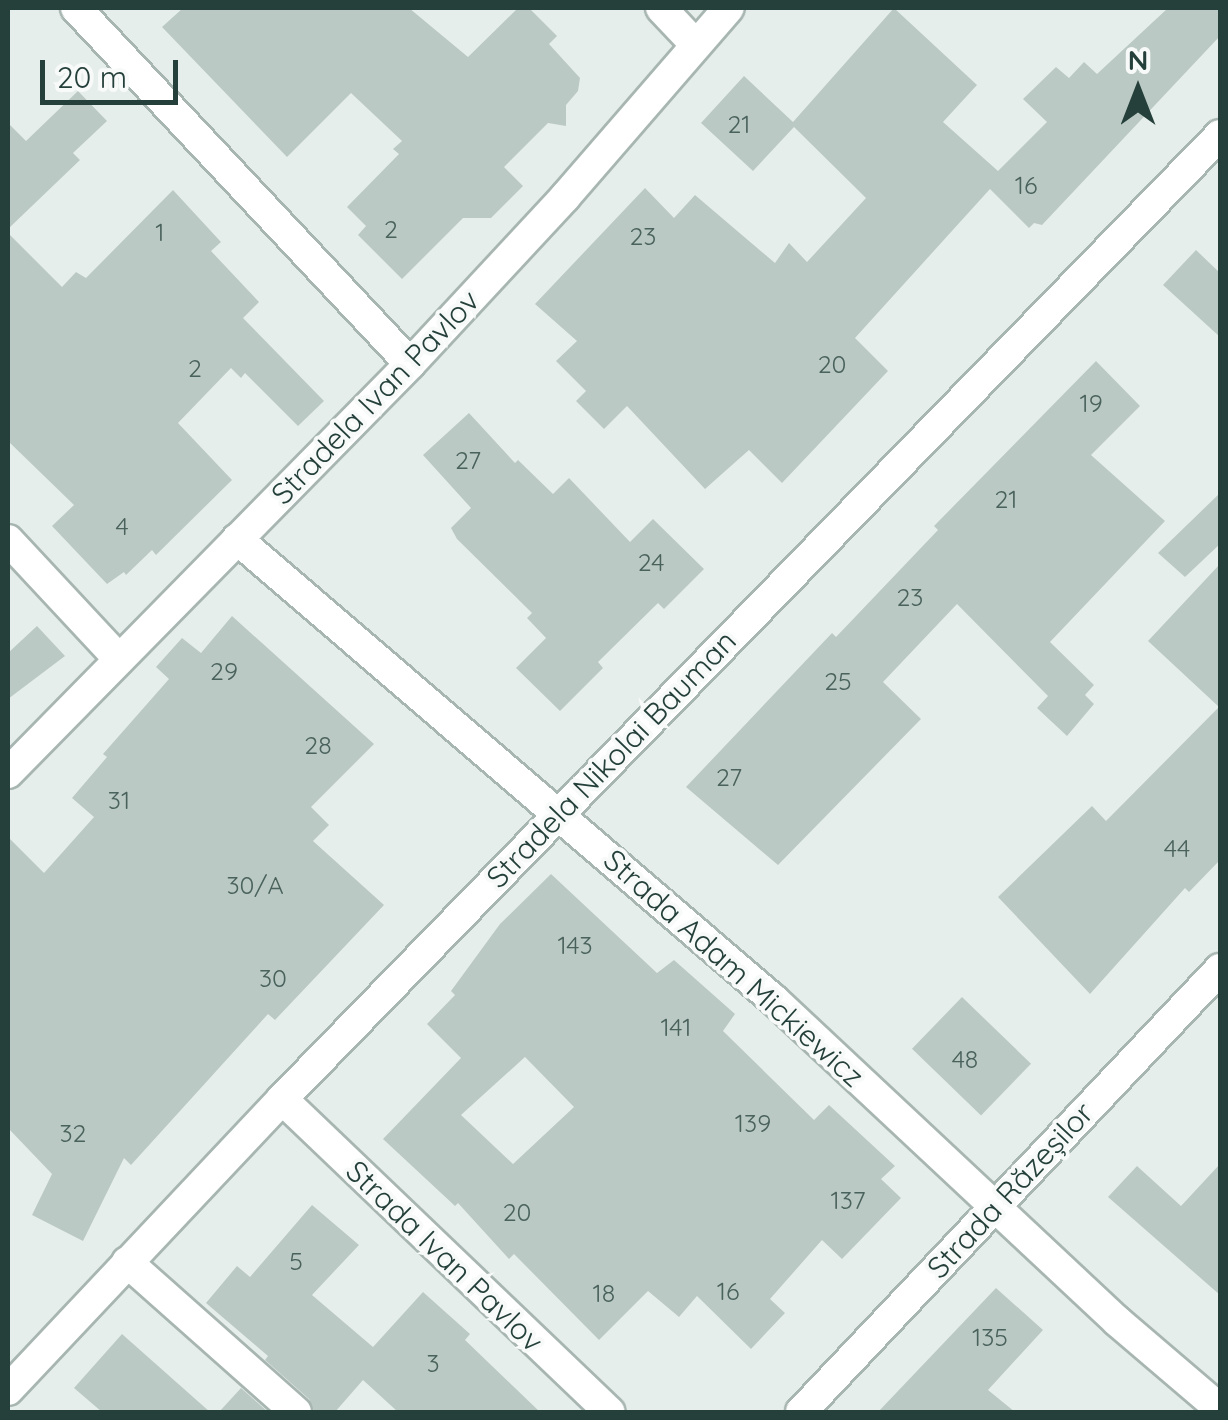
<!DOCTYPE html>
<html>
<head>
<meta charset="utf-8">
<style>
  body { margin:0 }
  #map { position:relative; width:1228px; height:1420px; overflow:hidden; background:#e6eeeb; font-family:Quicksand,sans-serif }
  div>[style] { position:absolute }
  .building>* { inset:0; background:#bbc9c4; transform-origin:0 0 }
  .roads { filter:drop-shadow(2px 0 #a8b6b2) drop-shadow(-2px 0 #a8b6b2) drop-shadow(0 2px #a8b6b2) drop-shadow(0 -2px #a8b6b2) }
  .minor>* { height:30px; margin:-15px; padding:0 15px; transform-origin:15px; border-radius:15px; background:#fff }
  span { translate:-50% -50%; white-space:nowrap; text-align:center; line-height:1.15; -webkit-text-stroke:8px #f7faf9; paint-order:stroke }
  .number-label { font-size:25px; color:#4a625c }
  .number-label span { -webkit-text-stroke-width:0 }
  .street-label { font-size:30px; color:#25403a }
  .frame { position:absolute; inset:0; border:10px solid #25403a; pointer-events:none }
  .north { position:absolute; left:1088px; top:40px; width:100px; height:100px; -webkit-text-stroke:8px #f7faf9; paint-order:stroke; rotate:0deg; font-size:28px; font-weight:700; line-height:40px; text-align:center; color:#25403a }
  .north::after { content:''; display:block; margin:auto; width:35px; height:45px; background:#25403a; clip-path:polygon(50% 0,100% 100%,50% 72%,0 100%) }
  .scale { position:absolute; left:40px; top:60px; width:138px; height:45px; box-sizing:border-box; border:5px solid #25403a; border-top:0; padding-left:12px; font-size:30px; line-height:35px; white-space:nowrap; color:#25403a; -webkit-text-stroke:8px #f7faf9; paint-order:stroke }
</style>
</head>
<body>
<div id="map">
  <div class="building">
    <i style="clip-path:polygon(183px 8px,409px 8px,468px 57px,518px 8px,529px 8px,557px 36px,549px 44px,580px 78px,578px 91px,566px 105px,566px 126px,548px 123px,504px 167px,523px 186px,491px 218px,463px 218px,402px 279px,358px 235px,366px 226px,347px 207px,399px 154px,393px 149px,402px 141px,351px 93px,287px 157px,162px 27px)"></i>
    <i style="clip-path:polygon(894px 8px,977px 85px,943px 122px,998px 171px,1047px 122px,1023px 99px,1056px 67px,1069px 78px,1084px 62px,1097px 74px,1168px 8px,1220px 8px,1220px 36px,1042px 225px,1034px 223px,1029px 228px,990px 189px,855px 338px,888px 371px,782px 483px,749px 450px,705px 489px,627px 406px,604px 429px,576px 401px,586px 391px,556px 361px,577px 341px,535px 304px,645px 188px,674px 218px,695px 195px,775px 263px,789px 243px,807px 262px,866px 198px,794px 127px,753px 171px,701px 123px,744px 76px,793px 122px)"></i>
    <i style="clip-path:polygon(78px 91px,107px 121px,73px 153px,80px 160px,8px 229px,8px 123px,26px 141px)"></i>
    <i style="clip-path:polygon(173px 190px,221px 242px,211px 251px,259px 302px,243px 318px,324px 401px,298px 426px,245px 373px,241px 378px,231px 368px,178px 423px,232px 480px,156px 555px,152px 550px,126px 575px,124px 572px,107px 584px,52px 526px,74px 505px,8px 441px,8px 233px,62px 287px,76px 272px,86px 278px)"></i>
    <i style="clip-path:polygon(1196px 250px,1220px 273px,1220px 337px,1163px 285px)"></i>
    <i style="clip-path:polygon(1096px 361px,1140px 406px,1091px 455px,1165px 521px,1050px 642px,1094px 685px,1085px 695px,1094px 704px,1067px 736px,1037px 708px,1048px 696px,957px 604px,883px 682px,921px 719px,778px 865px,686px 787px,832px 633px,836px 637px,938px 530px,934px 526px)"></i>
    <i style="clip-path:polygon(469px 413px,515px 463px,518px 460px,553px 494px,569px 478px,630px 542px,653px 519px,704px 569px,664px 609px,658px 603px,598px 662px,603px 668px,560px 711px,516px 668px,546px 638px,527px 618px,532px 613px,457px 539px,451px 528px,471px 508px,423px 455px)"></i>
    <i style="clip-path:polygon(1220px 493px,1220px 544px,1185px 577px,1158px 553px)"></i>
    <i style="clip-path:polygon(1220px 564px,1220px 860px,1189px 892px,1185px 888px,1090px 994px,998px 897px,1092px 806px,1106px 821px,1219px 707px,1148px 641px)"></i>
    <i style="clip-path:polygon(232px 616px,374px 744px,311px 807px,329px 825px,313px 841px,384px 905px,275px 1020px,268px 1014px,131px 1165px,124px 1158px,83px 1241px,32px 1215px,52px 1174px,8px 1128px,8px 837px,44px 873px,94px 817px,72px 798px,107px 757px,103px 754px,169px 679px,156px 667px,182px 638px,201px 653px)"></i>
    <i style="clip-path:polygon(37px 626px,65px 656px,8px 699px,8px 653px)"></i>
    <i style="clip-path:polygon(evenodd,551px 874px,657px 973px,674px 960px,735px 1014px,723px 1031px,814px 1120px,829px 1105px,895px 1166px,881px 1179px,901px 1198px,842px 1259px,822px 1240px,770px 1299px,785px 1313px,751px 1349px,697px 1296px,679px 1317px,648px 1291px,599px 1340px,514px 1254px,509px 1259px,458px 1203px,455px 1206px,383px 1139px,461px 1058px,427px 1024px,455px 995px,451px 991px,500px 924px,551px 874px,525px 1057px,574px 1107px,513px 1164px,461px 1115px,525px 1057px)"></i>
    <i style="left:962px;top:997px;width:96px;height:72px;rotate:44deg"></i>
    <i style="clip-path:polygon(1220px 1164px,1220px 1295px,1108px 1197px,1137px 1166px,1181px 1206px)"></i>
    <i style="clip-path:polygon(312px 1205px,359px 1245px,312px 1295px,373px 1347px,423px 1292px,470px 1334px,465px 1340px,540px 1412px,398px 1412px,363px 1380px,335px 1412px,314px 1412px,309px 1399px,265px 1360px,268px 1356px,206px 1303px,237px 1266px,250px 1277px)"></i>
    <i style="clip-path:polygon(996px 1288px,1043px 1330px,988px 1390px,1015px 1412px,878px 1412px)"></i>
    <i style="clip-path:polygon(122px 1334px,210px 1412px,102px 1412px,74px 1388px)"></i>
    <i style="clip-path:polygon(241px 1388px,268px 1412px,219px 1412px)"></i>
  </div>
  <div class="roads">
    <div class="minor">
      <i style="left:76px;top:8px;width:488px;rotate:46.8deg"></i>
      <i style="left:661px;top:8px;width:50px;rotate:46.6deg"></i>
      <i style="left:237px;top:539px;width:708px;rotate:40.65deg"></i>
      <i style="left:774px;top:1000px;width:470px;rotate:43.1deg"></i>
      <i style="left:1117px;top:1321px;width:135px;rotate:40.5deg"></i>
      <i style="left:8px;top:540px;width:163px;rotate:47deg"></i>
      <i style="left:8px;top:773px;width:573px;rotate:-45.49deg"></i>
      <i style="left:410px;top:364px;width:228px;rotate:-47.1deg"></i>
      <i style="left:565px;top:197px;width:250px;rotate:-49.1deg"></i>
      <i style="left:282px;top:1099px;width:453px;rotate:43.7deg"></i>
      <i style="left:127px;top:1262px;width:226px;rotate:41.6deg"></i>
      <i style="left:8px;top:1390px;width:400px;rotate:-46.7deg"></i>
      <i style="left:282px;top:1099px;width:1345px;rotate:-45.78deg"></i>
      <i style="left:801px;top:1412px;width:610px;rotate:-46.59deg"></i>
    </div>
  </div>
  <div class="number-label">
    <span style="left:739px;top:124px">21</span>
    <span style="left:1026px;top:185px">16</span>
    <span style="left:391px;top:229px">2</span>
    <span style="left:160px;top:232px">1</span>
    <span style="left:643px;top:236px">23</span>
    <span style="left:832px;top:364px">20</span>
    <span style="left:195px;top:368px">2</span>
    <span style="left:1091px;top:403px">19</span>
    <span style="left:468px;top:460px">27</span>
    <span style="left:1006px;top:499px">21</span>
    <span style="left:122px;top:526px">4</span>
    <span style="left:651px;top:562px">24</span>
    <span style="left:910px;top:597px">23</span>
    <span style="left:224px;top:671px">29</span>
    <span style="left:838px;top:681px">25</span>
    <span style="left:318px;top:745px">28</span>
    <span style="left:729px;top:777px">27</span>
    <span style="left:119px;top:800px">31</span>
    <span style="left:1177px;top:848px">44</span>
    <span style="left:255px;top:885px">30/A</span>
    <span style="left:575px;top:945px">143</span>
    <span style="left:273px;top:978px">30</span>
    <span style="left:676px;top:1027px">141</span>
    <span style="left:965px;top:1059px">48</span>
    <span style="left:753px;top:1123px">139</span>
    <span style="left:73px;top:1133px">32</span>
    <span style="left:848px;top:1200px">137</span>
    <span style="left:517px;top:1212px">20</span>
    <span style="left:296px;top:1261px">5</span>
    <span style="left:728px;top:1291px">16</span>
    <span style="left:604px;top:1293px">18</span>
    <span style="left:990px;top:1337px">135</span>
    <span style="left:433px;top:1363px">3</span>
  </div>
  <div class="street-label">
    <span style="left:375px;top:397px;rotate:-46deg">Stradela Ivan Pavlov</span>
    <span style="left:611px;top:759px;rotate:-46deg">Stradela Nikolai Bauman</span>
    <span style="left:734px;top:968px;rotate:42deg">Strada Adam Mickiewicz</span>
    <span style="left:1010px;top:1190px;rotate:-47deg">Strada Răzeșilor</span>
    <span style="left:445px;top:1256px;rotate:44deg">Strada Ivan Pavlov</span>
  </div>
  <div class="frame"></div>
  <div class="north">N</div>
  <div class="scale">20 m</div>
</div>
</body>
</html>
